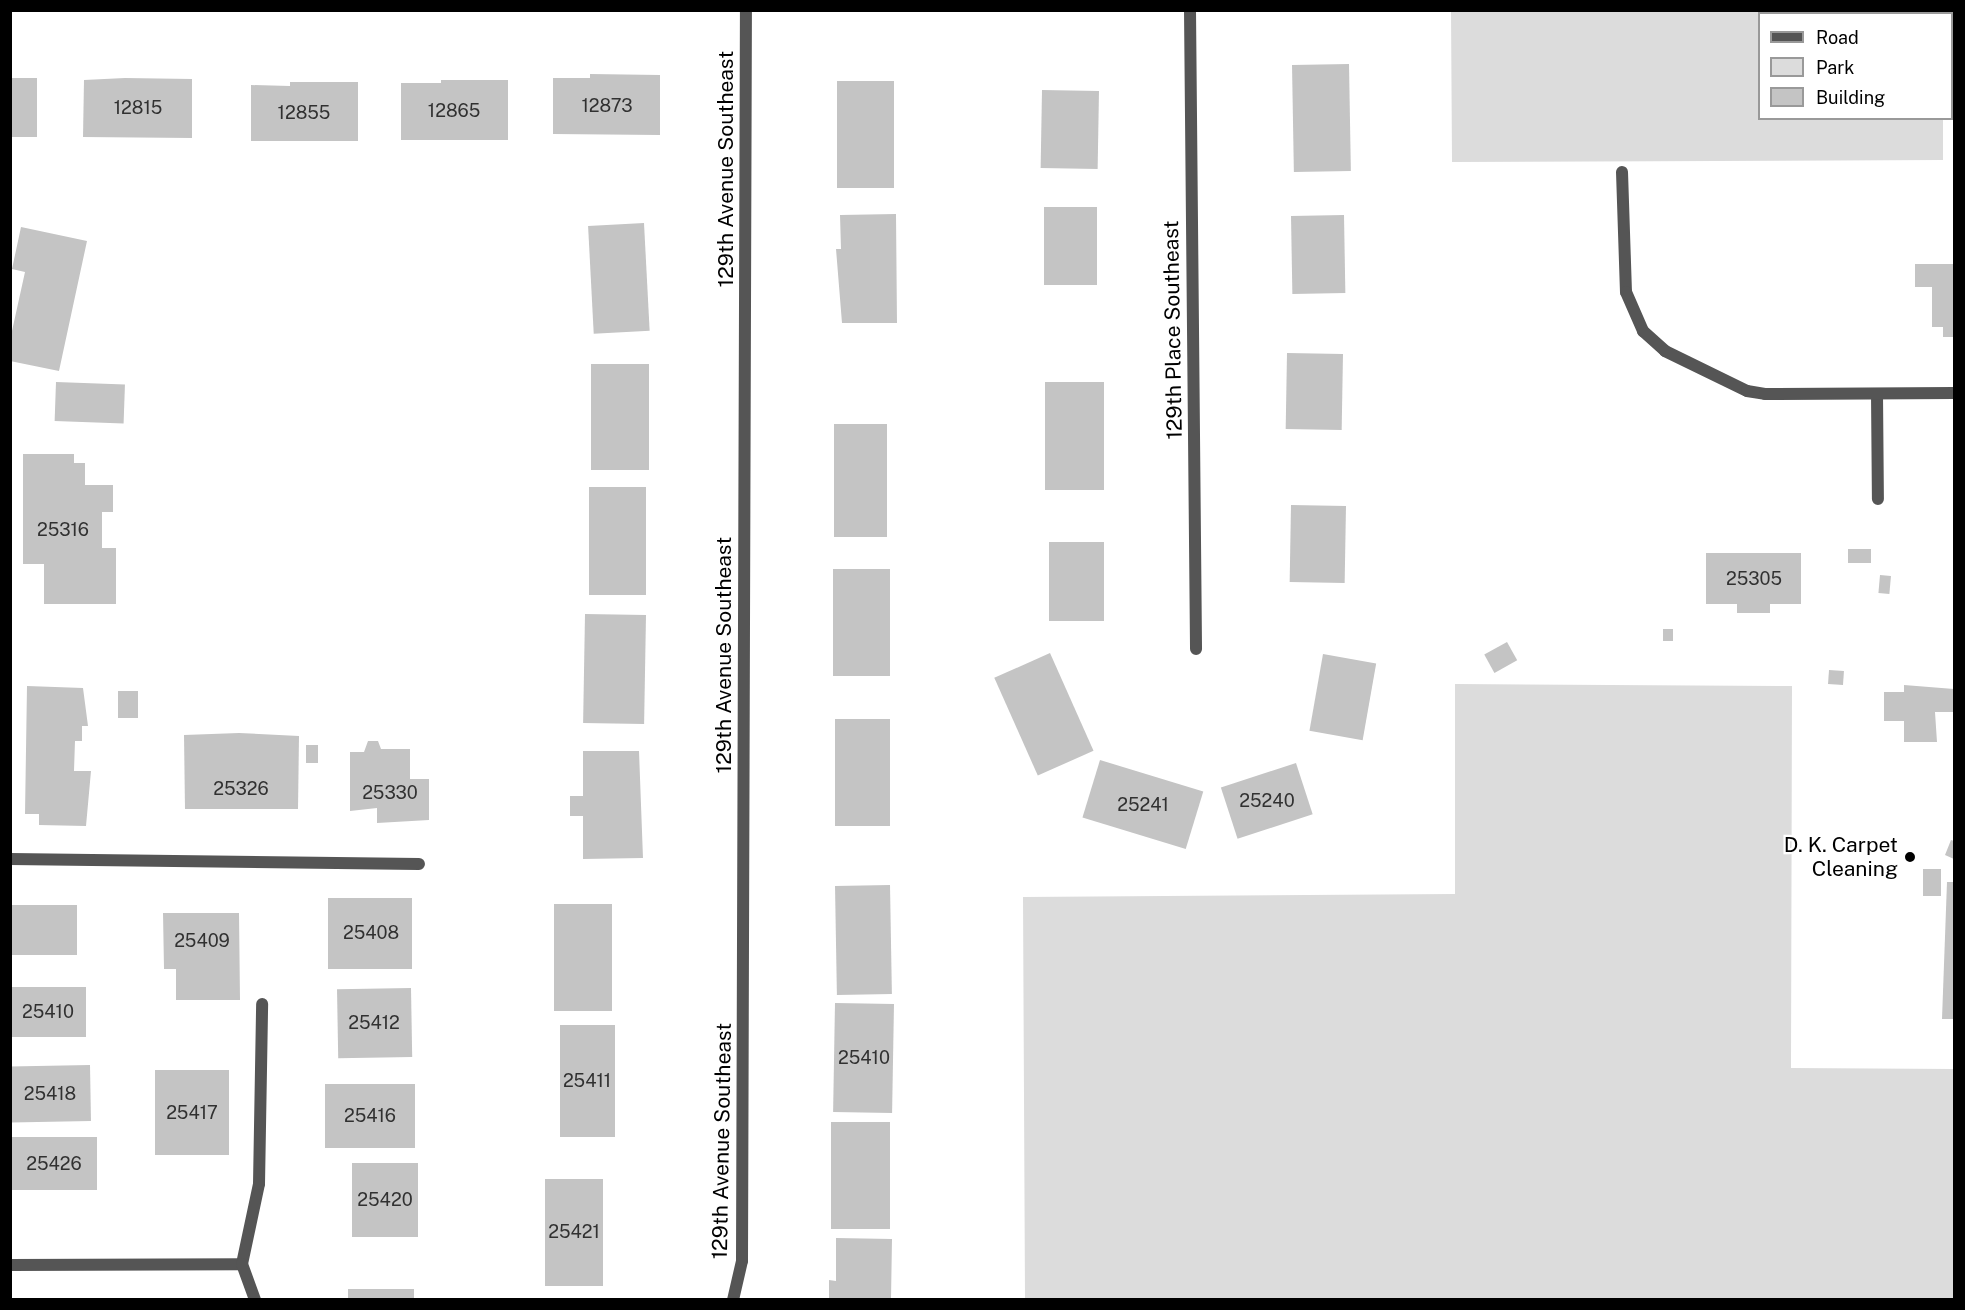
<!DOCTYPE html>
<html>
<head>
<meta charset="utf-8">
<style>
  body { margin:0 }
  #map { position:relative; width:1965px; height:1310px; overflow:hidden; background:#fff; font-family:"Public Sans",sans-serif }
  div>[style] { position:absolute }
  .green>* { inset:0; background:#dcdcdc }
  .building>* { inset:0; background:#c4c4c4; transform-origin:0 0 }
  .service>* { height:12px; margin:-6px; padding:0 6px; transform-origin:6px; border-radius:6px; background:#555 }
  .minor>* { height:12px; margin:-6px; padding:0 6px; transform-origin:6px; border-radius:6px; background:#555 }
  .dots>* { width:16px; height:16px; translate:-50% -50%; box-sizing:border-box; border:3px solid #fff; border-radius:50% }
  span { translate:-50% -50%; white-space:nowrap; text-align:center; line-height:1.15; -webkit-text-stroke:4.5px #fff; paint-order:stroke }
  .number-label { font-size:18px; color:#313131 }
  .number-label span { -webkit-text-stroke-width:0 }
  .street-label { font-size:21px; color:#000 }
  .poi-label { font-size:21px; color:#000 }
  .right { translate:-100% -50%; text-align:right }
  .frame { position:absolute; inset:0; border:12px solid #000; pointer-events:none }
  .legend { position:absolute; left:1758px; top:12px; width:195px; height:108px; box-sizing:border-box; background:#fff; border:2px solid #999; margin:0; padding:8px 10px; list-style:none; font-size:18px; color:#000 }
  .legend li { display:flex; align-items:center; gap:12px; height:30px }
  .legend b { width:30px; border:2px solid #999 }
</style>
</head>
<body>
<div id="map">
  <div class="green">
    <i style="clip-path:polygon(1451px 11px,1944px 11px,1760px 14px,1760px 118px,1943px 119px,1943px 160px,1452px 162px)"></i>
    <i style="clip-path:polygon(1455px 684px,1792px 686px,1791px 1068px,1954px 1069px,1954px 1299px,1025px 1299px,1023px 897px,1455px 894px)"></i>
  </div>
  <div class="building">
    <i style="left:1349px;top:64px;width:107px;height:57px;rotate:89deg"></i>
    <i style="clip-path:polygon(590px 74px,660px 75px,660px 135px,553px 134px,553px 78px,590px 78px)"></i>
    <i style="left:10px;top:78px;width:27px;height:59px"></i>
    <i style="clip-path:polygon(125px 78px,192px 79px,192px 138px,83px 137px,84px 80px)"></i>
    <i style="clip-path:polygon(441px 80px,508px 80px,508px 140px,401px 140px,401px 83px,441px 83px)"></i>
    <i style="left:837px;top:81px;width:57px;height:107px"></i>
    <i style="clip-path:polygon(290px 82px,358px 82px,358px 141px,251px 141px,251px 85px,290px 86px)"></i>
    <i style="left:1042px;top:90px;width:57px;height:78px;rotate:1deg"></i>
    <i style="left:1044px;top:207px;width:53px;height:78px"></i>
    <i style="clip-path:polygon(896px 214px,897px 323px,842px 323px,836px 249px,841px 249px,840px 215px)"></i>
    <i style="left:1344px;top:215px;width:78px;height:53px;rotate:89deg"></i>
    <i style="left:644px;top:223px;width:108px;height:56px;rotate:87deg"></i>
    <i style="clip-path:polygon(21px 227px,87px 241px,59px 371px,10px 361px,10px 340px,25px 272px,12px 269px)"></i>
    <i style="clip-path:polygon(1915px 264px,1954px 264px,1954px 337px,1943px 337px,1943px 327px,1932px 327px,1932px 287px,1915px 287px)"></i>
    <i style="left:1287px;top:353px;width:56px;height:76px;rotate:1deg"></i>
    <i style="left:591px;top:364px;width:58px;height:106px"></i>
    <i style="left:56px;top:382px;width:69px;height:39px;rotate:2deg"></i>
    <i style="left:1045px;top:382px;width:59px;height:108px"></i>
    <i style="left:834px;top:424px;width:53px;height:113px"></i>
    <i style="clip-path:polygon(23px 454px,74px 454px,74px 463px,85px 463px,85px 485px,113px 485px,113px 512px,102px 512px,102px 548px,116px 548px,116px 604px,44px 604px,44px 564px,23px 564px)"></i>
    <i style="left:589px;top:487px;width:57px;height:108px"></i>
    <i style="left:1291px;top:505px;width:55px;height:77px;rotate:1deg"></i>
    <i style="left:1049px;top:542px;width:55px;height:79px"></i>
    <i style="left:1848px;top:549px;width:23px;height:14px"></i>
    <i style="clip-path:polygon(1706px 553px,1801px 553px,1801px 604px,1770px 604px,1770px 613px,1737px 613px,1737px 604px,1706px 604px)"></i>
    <i style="left:833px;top:569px;width:57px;height:107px"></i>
    <i style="left:1880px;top:575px;width:11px;height:18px;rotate:5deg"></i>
    <i style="left:646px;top:615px;width:109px;height:61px;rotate:91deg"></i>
    <i style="left:1663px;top:629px;width:10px;height:12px"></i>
    <i style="left:1507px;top:642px;width:21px;height:26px;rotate:61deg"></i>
    <i style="left:1050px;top:653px;width:107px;height:61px;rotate:66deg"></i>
    <i style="left:1323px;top:654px;width:54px;height:78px;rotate:10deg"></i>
    <i style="left:1829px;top:670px;width:15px;height:14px;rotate:4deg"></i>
    <i style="clip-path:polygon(1904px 685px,1954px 689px,1954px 712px,1935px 712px,1937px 742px,1904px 742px,1904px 721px,1884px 721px,1884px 692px,1904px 692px)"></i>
    <i style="clip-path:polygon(27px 686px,83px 688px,88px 726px,82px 726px,82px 741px,75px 741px,74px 771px,91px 771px,86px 826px,39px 825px,39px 814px,25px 814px)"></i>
    <i style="left:118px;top:691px;width:20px;height:27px"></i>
    <i style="left:835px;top:719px;width:55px;height:107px"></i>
    <i style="clip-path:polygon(239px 733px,299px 736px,298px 809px,185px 809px,184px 735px)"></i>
    <i style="clip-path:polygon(368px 741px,378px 741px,381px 749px,410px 749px,410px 779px,429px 779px,429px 820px,377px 823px,377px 808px,350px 811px,350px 752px,364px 752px)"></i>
    <i style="left:306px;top:745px;width:12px;height:18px"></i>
    <i style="clip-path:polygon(583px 751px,639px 751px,643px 858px,583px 859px,583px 816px,570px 816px,570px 796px,583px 796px)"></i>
    <i style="left:1100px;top:760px;width:108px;height:60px;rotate:17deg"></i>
    <i style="left:1296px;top:763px;width:54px;height:79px;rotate:72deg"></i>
    <i style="clip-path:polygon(1951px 840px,1954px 841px,1954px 859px,1945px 855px)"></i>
    <i style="left:1923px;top:869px;width:18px;height:27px"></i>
    <i style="clip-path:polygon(1947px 882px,1954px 882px,1954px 1019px,1942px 1019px)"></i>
    <i style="left:890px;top:885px;width:109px;height:55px;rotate:89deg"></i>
    <i style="left:328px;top:898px;width:84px;height:71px"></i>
    <i style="left:554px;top:904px;width:58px;height:107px"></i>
    <i style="left:10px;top:905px;width:67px;height:50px"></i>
    <i style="clip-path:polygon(163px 913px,239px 913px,240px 1000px,176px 1000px,176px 969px,164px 969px)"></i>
    <i style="left:10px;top:987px;width:76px;height:50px"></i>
    <i style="left:411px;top:988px;width:69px;height:74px;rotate:89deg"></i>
    <i style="left:835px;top:1003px;width:59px;height:109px;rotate:1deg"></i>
    <i style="left:560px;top:1025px;width:55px;height:112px"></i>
    <i style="left:90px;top:1065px;width:56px;height:80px;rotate:89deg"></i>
    <i style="left:229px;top:1070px;width:85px;height:74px;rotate:90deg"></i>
    <i style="left:415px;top:1084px;width:64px;height:90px;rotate:90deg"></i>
    <i style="left:831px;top:1122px;width:59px;height:107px"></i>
    <i style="left:97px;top:1137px;width:53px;height:87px;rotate:90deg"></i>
    <i style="left:352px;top:1163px;width:66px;height:74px"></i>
    <i style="left:545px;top:1179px;width:58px;height:107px"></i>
    <i style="clip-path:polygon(836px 1238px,892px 1239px,891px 1300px,829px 1300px,829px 1280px,836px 1281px)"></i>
    <i style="left:348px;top:1289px;width:66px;height:11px"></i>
  </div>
  <div class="service">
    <i style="left:1877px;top:394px;width:105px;rotate:89.5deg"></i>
    <i style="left:10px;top:859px;width:409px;rotate:0.7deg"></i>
    <i style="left:242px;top:1264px;width:82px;rotate:-78deg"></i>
    <i style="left:259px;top:1184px;width:180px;rotate:-89deg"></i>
  </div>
  <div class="minor">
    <i style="left:1190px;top:10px;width:639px;rotate:89.46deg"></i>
    <i style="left:1622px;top:172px;width:120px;rotate:88.1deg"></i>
    <i style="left:1626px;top:292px;width:43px;rotate:66.4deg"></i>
    <i style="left:1643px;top:331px;width:30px;rotate:42deg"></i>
    <i style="left:1665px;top:351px;width:91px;rotate:26deg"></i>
    <i style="left:1747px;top:391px;width:18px;rotate:9deg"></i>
    <i style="left:1765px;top:394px;width:189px;rotate:-0.3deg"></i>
    <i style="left:10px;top:1265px;width:232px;rotate:-0.2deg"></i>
    <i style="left:242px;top:1264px;width:38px;rotate:70deg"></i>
    <i style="left:733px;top:1300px;width:40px;rotate:-77deg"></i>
    <i style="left:742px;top:1261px;width:1251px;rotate:-89.82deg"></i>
  </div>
  <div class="dots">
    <i style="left:1910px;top:857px;background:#000"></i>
  </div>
  <div class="number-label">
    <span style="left:607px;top:106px">12873</span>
    <span style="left:138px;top:108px">12815</span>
    <span style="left:454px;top:111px">12865</span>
    <span style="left:304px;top:113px">12855</span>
    <span style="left:63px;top:530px">25316</span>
    <span style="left:1754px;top:579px">25305</span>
    <span style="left:241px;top:789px">25326</span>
    <span style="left:390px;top:793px">25330</span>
    <span style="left:1267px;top:801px">25240</span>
    <span style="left:1143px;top:805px">25241</span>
    <span style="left:371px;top:933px">25408</span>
    <span style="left:202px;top:941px">25409</span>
    <span style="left:48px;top:1012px">25410</span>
    <span style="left:374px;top:1023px">25412</span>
    <span style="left:864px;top:1058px">25410</span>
    <span style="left:587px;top:1081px">25411</span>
    <span style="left:50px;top:1094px">25418</span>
    <span style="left:192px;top:1113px">25417</span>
    <span style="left:370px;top:1116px">25416</span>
    <span style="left:54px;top:1164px">25426</span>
    <span style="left:385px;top:1200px">25420</span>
    <span style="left:574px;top:1232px">25421</span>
  </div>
  <div class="street-label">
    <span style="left:726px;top:169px;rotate:-90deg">129th Avenue Southeast</span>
    <span style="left:1173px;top:330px;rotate:-91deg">129th Place Southeast</span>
    <span style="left:724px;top:655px;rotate:-90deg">129th Avenue Southeast</span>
    <span style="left:722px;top:1141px;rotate:-89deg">129th Avenue Southeast</span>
  </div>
  <div class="poi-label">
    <span class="right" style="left:1898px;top:857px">D. K. Carpet<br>Cleaning</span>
  </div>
  <div class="frame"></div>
  <ul class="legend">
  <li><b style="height:8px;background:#555"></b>Road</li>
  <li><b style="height:16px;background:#dcdcdc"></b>Park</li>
  <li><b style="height:16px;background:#c4c4c4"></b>Building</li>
  </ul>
</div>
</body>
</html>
